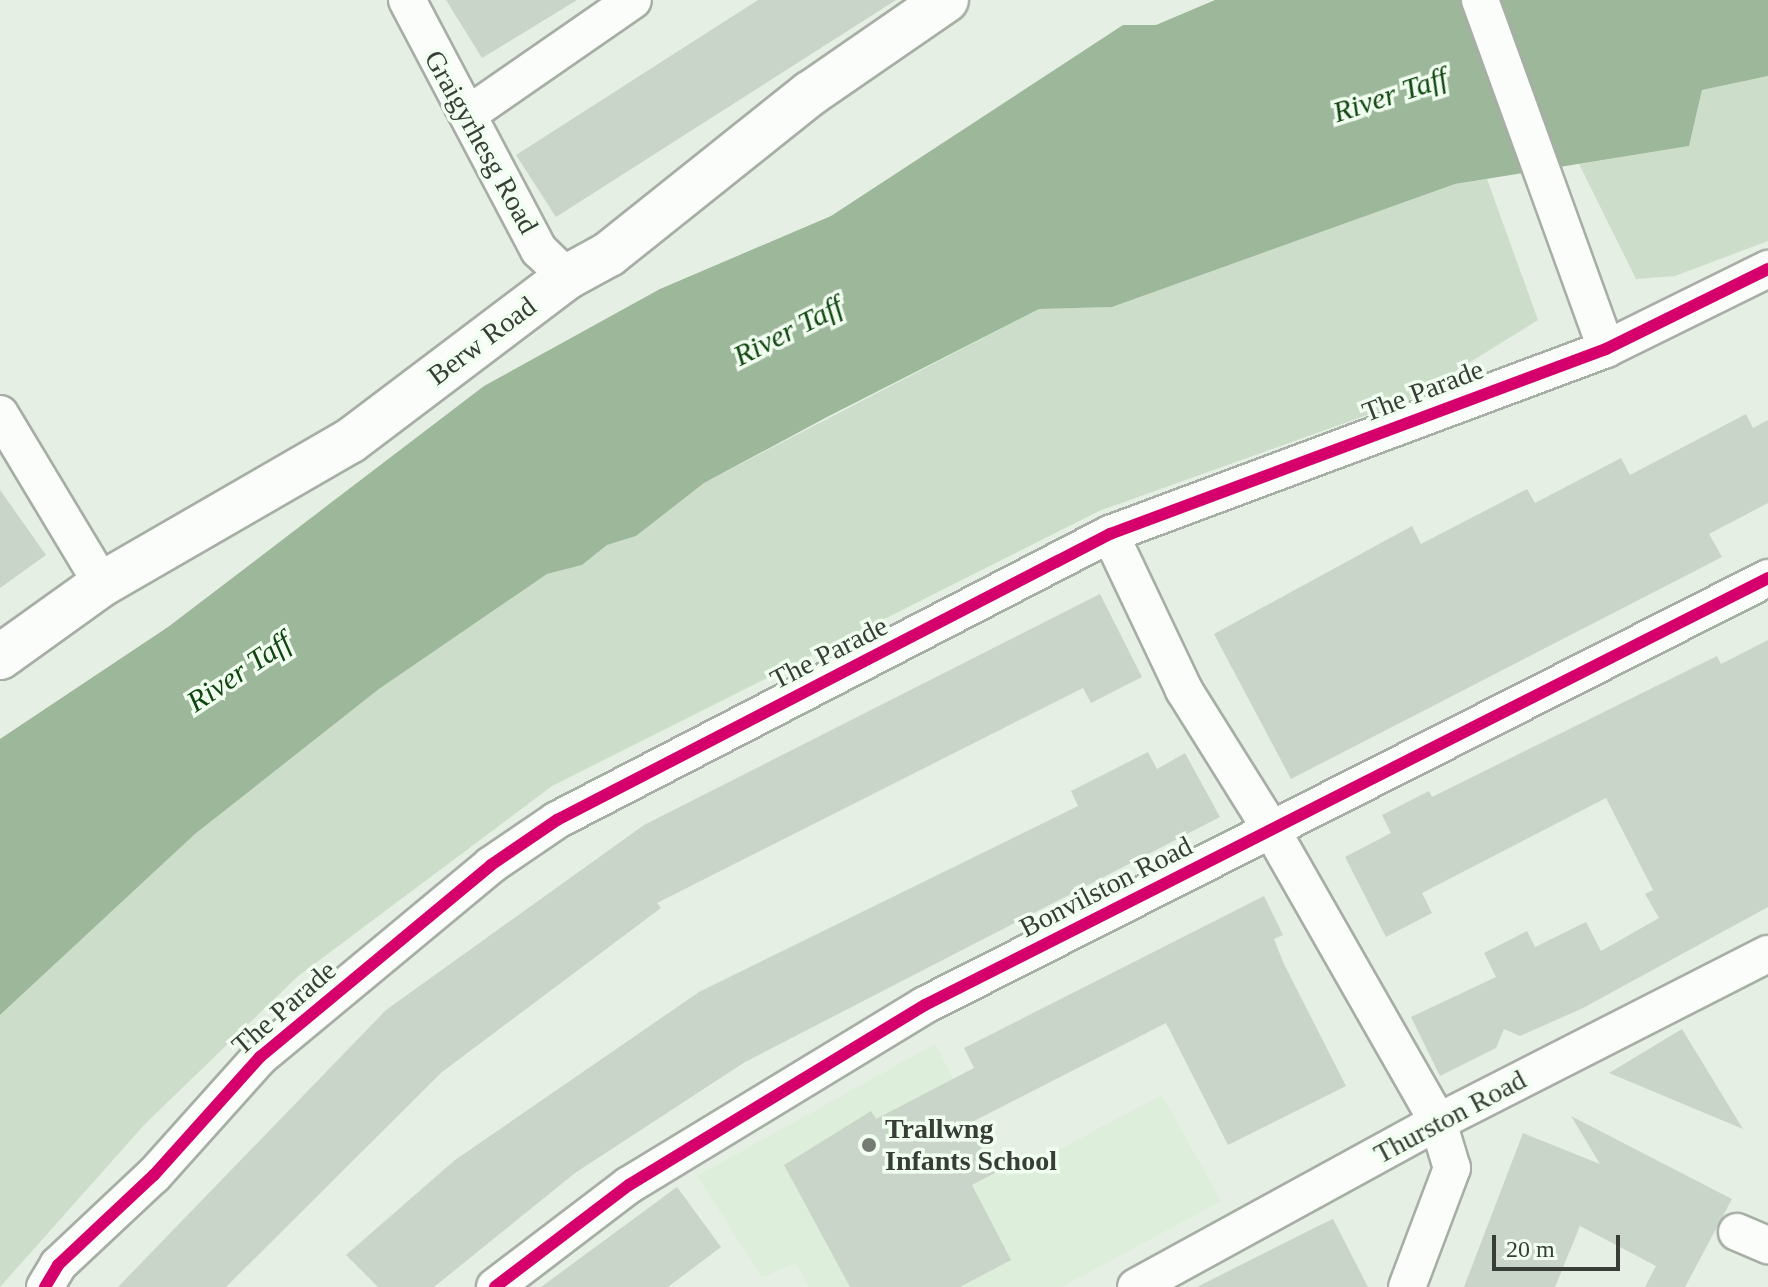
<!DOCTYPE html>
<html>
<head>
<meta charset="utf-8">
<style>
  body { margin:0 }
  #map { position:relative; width:1768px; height:1287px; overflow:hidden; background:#e6efe4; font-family:Georgia,serif }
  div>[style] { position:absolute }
  .built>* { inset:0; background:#ddeedb }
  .green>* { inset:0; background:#ccddca }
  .water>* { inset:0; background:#9cb799 }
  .building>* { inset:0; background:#c9d5c8 }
  .roads { filter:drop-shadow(2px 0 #a7aea5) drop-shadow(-2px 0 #a7aea5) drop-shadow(0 2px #a7aea5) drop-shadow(0 -2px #a7aea5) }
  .street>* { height:36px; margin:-18px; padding:0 18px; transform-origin:18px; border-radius:18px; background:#fbfdfb }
  .secondary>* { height:44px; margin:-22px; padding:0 22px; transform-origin:22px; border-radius:22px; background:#fbfdfb }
  .cycleway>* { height:12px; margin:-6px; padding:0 6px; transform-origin:6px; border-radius:6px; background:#d6006c }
  .dots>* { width:22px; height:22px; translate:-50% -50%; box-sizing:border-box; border:4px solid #f1fff0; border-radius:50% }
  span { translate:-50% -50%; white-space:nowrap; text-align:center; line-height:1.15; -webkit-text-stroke:7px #f1fff0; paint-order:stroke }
  .street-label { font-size:28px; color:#383e37 }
  .poi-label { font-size:28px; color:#383e37; font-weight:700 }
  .left { translate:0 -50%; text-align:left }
  .water-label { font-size:30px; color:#124511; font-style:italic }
  .scale { position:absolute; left:1492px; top:1235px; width:128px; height:36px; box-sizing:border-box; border:4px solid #383e37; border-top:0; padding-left:10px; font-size:24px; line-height:28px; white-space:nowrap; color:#383e37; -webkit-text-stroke:6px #f1fff0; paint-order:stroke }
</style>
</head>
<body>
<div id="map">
  <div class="built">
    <i style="clip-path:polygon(935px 1044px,1007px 1177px,1162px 1095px,1221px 1201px,1062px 1287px,809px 1287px,796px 1263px,762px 1277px,697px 1176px)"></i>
  </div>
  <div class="green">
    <i style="clip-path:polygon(1768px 76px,1768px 241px,1675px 276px,1636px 279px,1579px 164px,1689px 146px,1702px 90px)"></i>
    <i style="clip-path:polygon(1487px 179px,1538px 320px,1409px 400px,1099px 511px,552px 786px,297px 977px,145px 1124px,0 1287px,0 1015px,195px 834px,379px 689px,547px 574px,582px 565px,607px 545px,636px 536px,704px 483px,1039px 309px,1112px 307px,1455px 184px)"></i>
  </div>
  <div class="water">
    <i style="clip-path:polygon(1215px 0,1768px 0,1768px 76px,1702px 90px,1689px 146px,1455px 184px,1112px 307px,1039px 309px,827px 417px,704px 483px,636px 536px,607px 545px,582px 565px,547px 574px,379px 689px,195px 834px,0 1015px,0 739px,168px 627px,484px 386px,660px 289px,831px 216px,1123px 25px,1156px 25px)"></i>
  </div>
  <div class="building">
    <i style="clip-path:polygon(446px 0,577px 0,482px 58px)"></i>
    <i style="clip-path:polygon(758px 0,896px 0,556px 217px,516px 155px)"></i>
    <i style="clip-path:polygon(1746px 414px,1753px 428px,1768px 420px,1768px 503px,1709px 534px,1722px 557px,1291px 779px,1214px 634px,1412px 526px,1421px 544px,1527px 489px,1535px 503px,1621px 458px,1630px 475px)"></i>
    <i style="clip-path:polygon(0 490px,46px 555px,0 588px)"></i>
    <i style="clip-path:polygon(1100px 594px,1142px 677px,1091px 703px,1083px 688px,657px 903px,661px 908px,442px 1072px,226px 1287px,118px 1287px,386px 1010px,644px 825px)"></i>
    <i style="clip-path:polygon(1768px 640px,1768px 907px,1583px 1008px,1520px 1036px,1504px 1029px,1496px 1048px,1440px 1076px,1411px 1017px,1496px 977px,1484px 953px,1527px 931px,1535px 947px,1586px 922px,1601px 951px,1659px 918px,1645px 894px,1653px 890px,1606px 798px,1422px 893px,1432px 913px,1386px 937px,1345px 857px,1391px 833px,1382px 815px,1429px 791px,1432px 797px,1717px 656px,1721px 664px)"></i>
    <i style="clip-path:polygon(1148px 752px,1157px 769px,1185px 753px,1220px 817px,745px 1062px,575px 1173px,434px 1287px,378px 1287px,346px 1255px,455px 1160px,699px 992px,1078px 806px,1071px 791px)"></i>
    <i style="clip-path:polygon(1264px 896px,1283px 935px,1274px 939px,1284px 964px,1346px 1086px,1228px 1145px,1166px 1023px,968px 1124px,995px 1173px,972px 1185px,1011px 1260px,960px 1287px,850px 1287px,784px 1165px,871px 1111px,876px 1119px,974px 1068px,964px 1048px)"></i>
    <i style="clip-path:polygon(1682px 1029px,1743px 1129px,1609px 1073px)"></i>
    <i style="clip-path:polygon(1571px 1116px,1732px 1199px,1685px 1287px,1645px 1287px,1656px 1266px,1580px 1226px,1555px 1287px,1464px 1287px,1523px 1133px,1600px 1164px)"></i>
    <i style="clip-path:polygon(677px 1187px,721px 1247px,668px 1287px,541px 1287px)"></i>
    <i style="clip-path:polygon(1333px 1219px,1368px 1287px,1197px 1287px,1316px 1227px)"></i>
  </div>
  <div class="roads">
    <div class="street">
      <i style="left:407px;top:0;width:283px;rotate:62.2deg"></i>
      <i style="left:539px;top:250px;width:39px;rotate:44deg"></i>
      <i style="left:1480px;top:0;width:371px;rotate:70.1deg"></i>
      <i style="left:470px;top:113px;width:198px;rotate:-34.7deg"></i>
      <i style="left:0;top:414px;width:198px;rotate:59deg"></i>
      <i style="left:1110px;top:534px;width:173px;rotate:64.6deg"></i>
      <i style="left:1184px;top:690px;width:164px;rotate:58deg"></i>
      <i style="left:1271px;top:829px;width:337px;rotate:60.3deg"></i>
      <i style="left:1438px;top:1122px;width:48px;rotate:73.1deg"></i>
      <i style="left:1452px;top:1168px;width:127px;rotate:110.7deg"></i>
      <i style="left:1737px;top:1232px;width:34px;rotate:23deg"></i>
      <i style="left:45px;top:1287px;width:26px;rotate:-59deg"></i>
      <i style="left:58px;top:1265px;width:132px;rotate:-43.2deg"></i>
      <i style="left:154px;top:1175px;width:159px;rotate:-48.1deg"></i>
      <i style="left:260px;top:1057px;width:300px;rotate:-39.7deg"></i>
      <i style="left:491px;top:865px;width:80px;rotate:-34.3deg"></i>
      <i style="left:557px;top:820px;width:623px;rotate:-27.35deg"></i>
      <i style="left:1110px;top:534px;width:529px;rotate:-20.45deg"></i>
      <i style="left:1606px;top:349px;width:181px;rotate:-26.3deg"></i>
      <i style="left:495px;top:1287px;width:168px;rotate:-37.3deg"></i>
      <i style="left:629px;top:1185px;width:346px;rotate:-31.3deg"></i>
      <i style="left:925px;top:1005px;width:945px;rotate:-26.86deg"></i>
      <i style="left:1136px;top:1287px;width:344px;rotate:-28.7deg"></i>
      <i style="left:1438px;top:1122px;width:370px;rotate:-27deg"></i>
    </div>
    <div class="secondary">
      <i style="left:0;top:657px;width:125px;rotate:-35.6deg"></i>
      <i style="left:102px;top:584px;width:286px;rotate:-30deg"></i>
      <i style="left:350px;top:441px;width:272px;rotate:-37.1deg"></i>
      <i style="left:567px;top:277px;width:48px;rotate:-28.7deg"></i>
      <i style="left:609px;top:254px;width:258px;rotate:-38.6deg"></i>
      <i style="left:811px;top:93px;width:164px;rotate:-34.6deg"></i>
    </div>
  </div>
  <div class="cycleway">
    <i style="left:45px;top:1287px;width:26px;rotate:-59deg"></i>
    <i style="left:58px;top:1265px;width:132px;rotate:-43.2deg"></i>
    <i style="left:154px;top:1175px;width:159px;rotate:-48.1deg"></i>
    <i style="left:260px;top:1057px;width:300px;rotate:-39.7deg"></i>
    <i style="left:491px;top:865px;width:80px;rotate:-34.3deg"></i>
    <i style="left:557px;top:820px;width:623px;rotate:-27.35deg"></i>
    <i style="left:1110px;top:534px;width:529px;rotate:-20.45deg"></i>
    <i style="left:1606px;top:349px;width:181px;rotate:-26.3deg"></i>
    <i style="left:495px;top:1287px;width:168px;rotate:-37.3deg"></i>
    <i style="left:629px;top:1185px;width:346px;rotate:-31.3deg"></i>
    <i style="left:925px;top:1005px;width:945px;rotate:-26.86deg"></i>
  </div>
  <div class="dots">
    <i style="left:869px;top:1145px;background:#757c74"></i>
  </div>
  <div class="street-label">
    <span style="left:481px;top:142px;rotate:61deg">Graigyrhesg Road</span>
    <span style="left:482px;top:341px;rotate:-37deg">Berw Road</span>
    <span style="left:1423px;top:391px;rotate:-21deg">The Parade</span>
    <span style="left:829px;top:653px;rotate:-27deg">The Parade</span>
    <span style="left:1106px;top:887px;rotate:-27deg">Bonvilston Road</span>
    <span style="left:284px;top:1008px;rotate:-41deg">The Parade</span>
    <span style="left:1450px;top:1117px;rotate:-28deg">Thurston Road</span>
  </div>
  <div class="poi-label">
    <span class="left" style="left:885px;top:1145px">Trallwng<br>Infants School</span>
  </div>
  <div class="water-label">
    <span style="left:1390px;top:95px;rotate:-18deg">River Taff</span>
    <span style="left:788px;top:331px;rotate:-27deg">River Taff</span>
    <span style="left:239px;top:672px;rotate:-34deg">River Taff</span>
  </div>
  <div class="scale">20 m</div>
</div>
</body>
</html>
